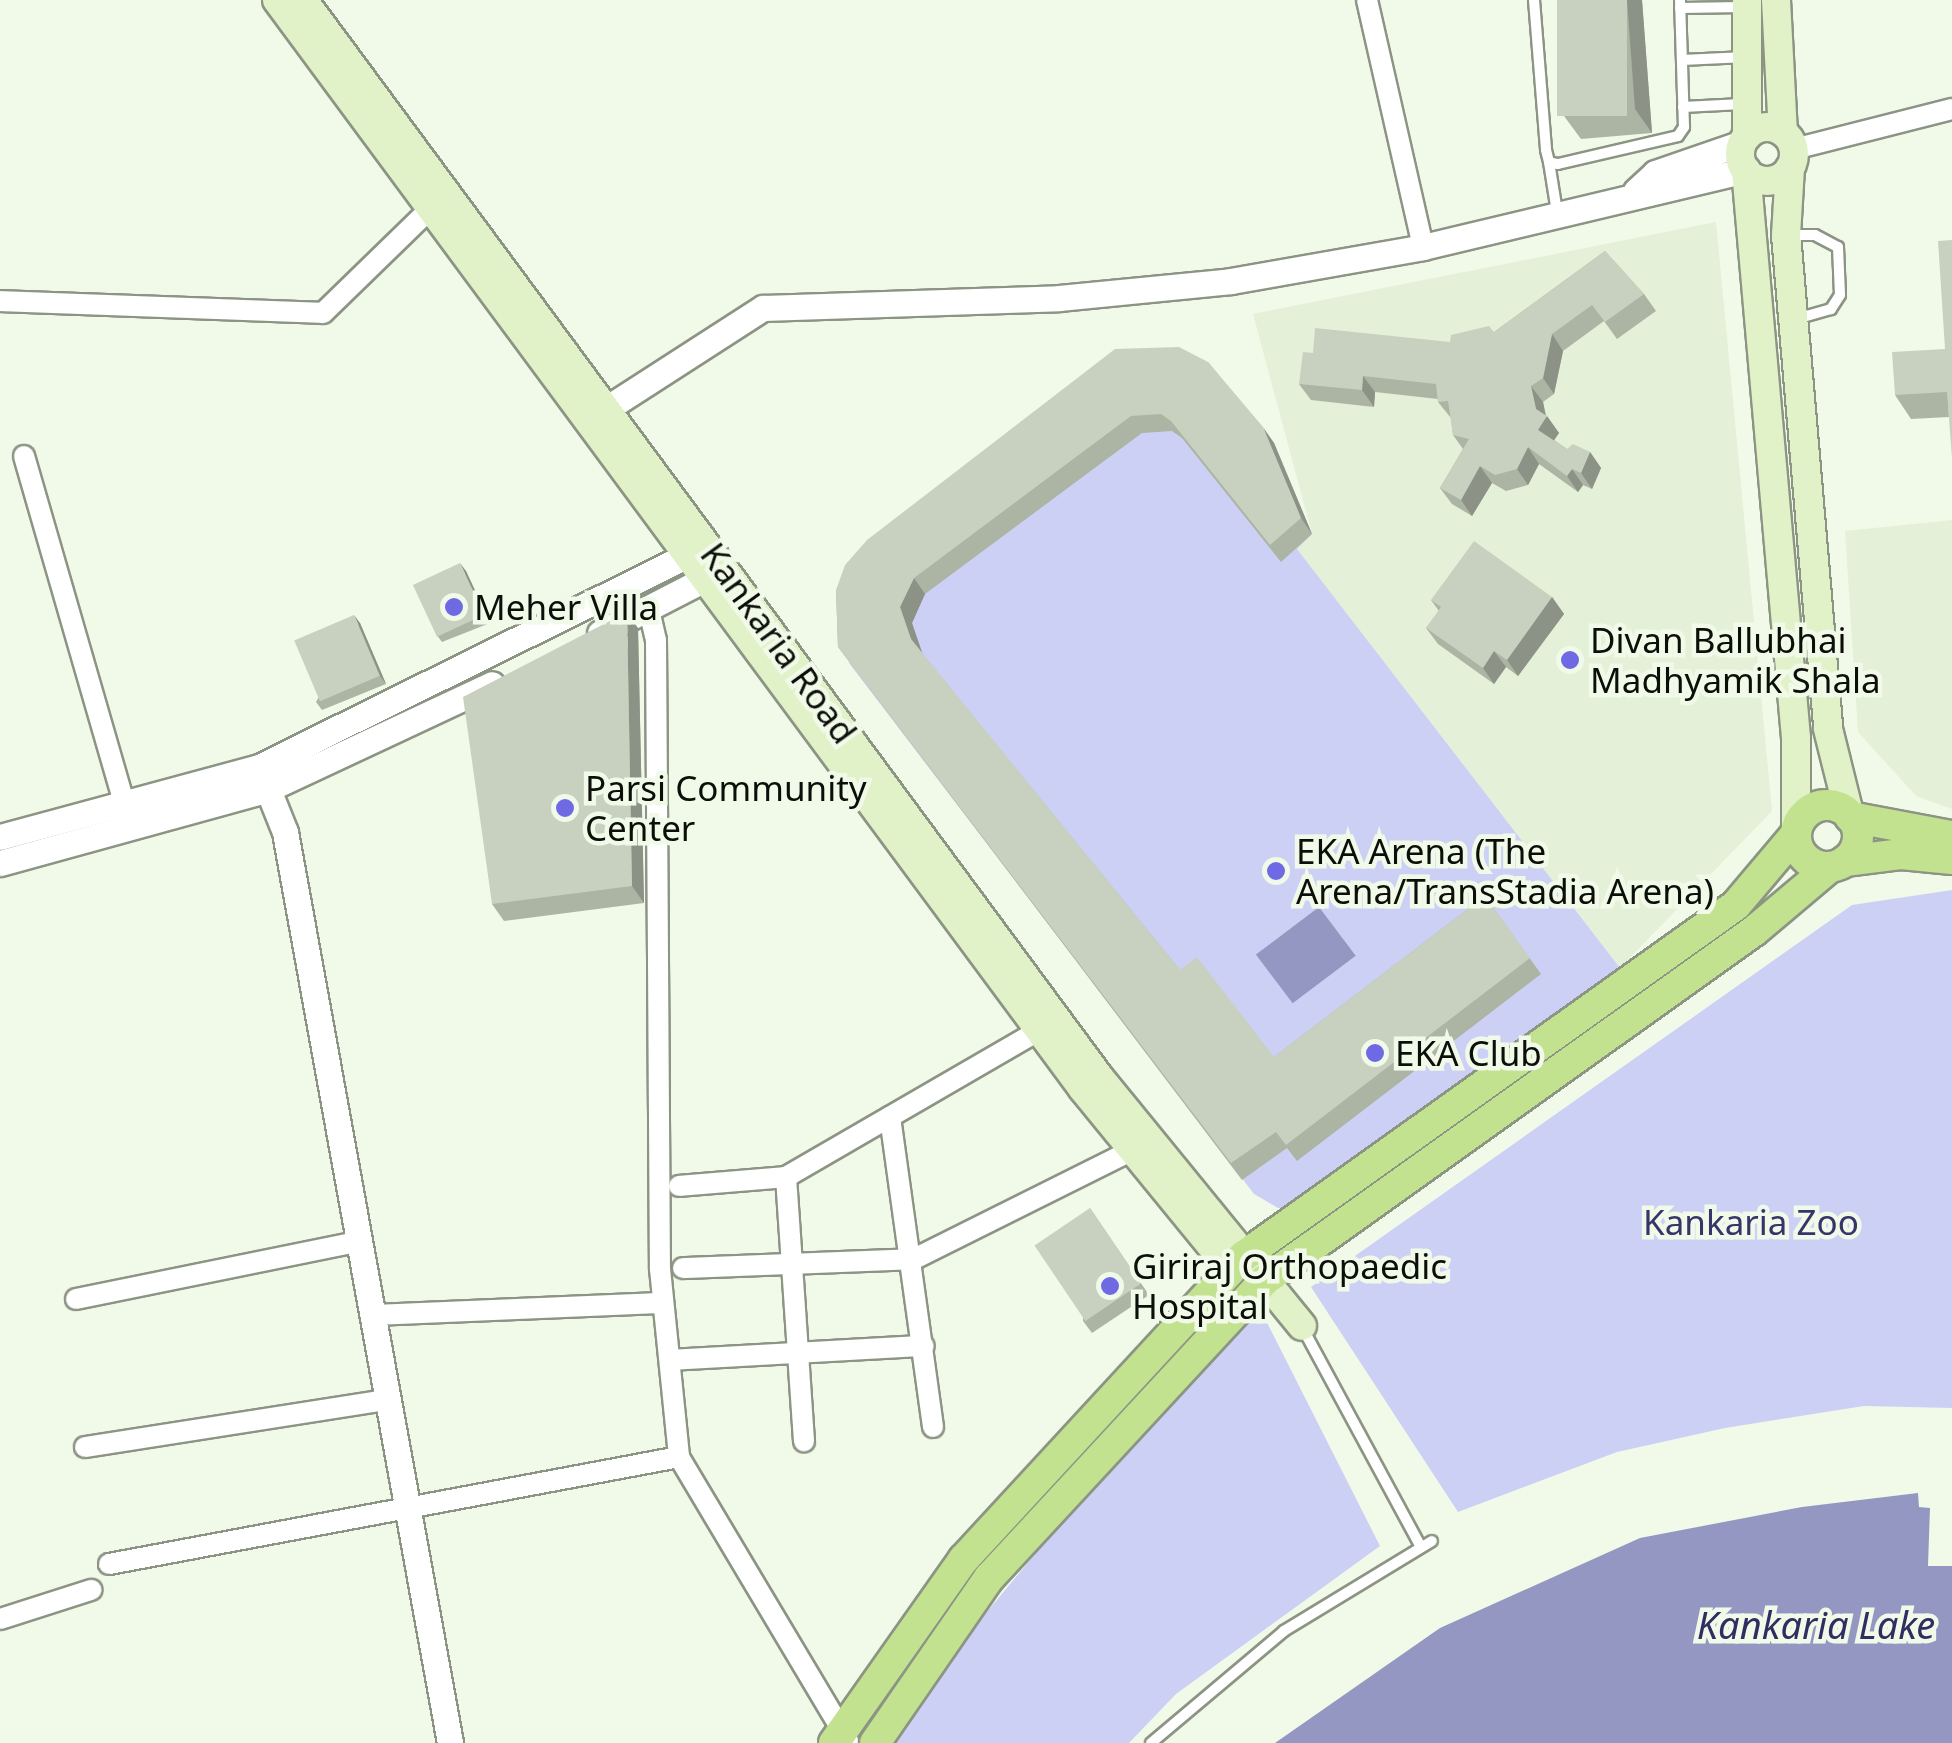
<!DOCTYPE html>
<html>
<head>
<meta charset="utf-8">
<style>
  body { margin:0 }
  #map { position:relative; width:1952px; height:1743px; overflow:hidden; background:#f1fae8; font-family:"Noto Sans",sans-serif }
  div>[style] { position:absolute }
  .built>* { inset:0; background:#e4f0d7 }
  .green>* { inset:0; background:#cdd0f5 }
  .water>* { inset:0; background:#9497c1; transform-origin:0 0 }
  .roads { filter:drop-shadow(2px 0 #8c9484) drop-shadow(-2px 0 #8c9484) drop-shadow(0 2px #8c9484) drop-shadow(0 -2px #8c9484) }
  .service>* { height:10px; margin:-5px; padding:0 5px; transform-origin:5px; border-radius:5px; background:#fff }
  .minor>* { height:20px; margin:-10px; padding:0 10px; transform-origin:10px; border-radius:10px; background:#fff }
  .tertiary>* { height:25px; margin:-12.5px; padding:0 12.5px; transform-origin:12.5px; border-radius:12.5px; background:#fff }
  .secondary>* { height:28px; margin:-14px; padding:0 14px; transform-origin:14px; border-radius:14px; background:#e1f1c8 }
  .secondary>.ring { margin:-14px; padding:0; box-sizing:content-box; background:none; border:28px solid #e1f1c8; border-radius:50% }
  .primary>* { height:30px; margin:-15px; padding:0 15px; transform-origin:15px; border-radius:15px; background:#c3e290 }
  .primary>.ring { margin:-15px; padding:0; box-sizing:content-box; background:none; border:30px solid #c3e290; border-radius:50% }
  .wall>* { inset:0; background:#acb4a4 }
  .shaded-wall>* { inset:0; background:#8c9286 }
  .building>* { inset:0; background:#c8d1bf; transform-origin:0 0 }
  .dots>* { width:28px; height:28px; translate:-50% -50%; box-sizing:border-box; border:5px solid #f1fae8; border-radius:50% }
  span { translate:-50% -50%; white-space:nowrap; text-align:center; line-height:1.15; -webkit-text-stroke:9px #f1fae8; paint-order:stroke }
  .poi-label { font-size:35px; color:#0c0f09 }
  .left { translate:0 -50%; text-align:left }
  .street-label { font-size:35px; color:#0c0f09 }
  .park-label { font-size:35px; color:#36356b }
  .water-label { font-size:38px; color:#2f2d62; font-style:italic }
</style>
</head>
<body>
<div id="map">
  <div class="built">
    <i style="clip-path:polygon(1716px 222px,1772px 811px,1620px 968px,1296px 548px,1312px 534px,1253px 314px)"></i>
    <i style="clip-path:polygon(1952px 520px,1952px 809px,1916px 796px,1858px 732px,1845px 531px)"></i>
  </div>
  <div class="green">
    <i style="clip-path:polygon(1126px 366px,1242px 403px,1274px 443px,1312px 534px,1297px 549px,1620px 968px,1294px 1207px,1278px 1208px,1254px 1194px,849px 663px)"></i>
    <i style="clip-path:polygon(1952px 890px,1952px 1408px,1864px 1406px,1725px 1428px,1617px 1452px,1458px 1512px,1311px 1287px,1852px 905px)"></i>
    <i style="clip-path:polygon(1252px 1293px,1380px 1546px,1176px 1694px,1129px 1743px,878px 1743px)"></i>
  </div>
  <div class="water">
    <i style="left:1319px;top:907px;width:61px;height:79px;rotate:53deg"></i>
    <i style="clip-path:polygon(1918px 1493px,1919px 1507px,1930px 1508px,1928px 1566px,1952px 1566px,1952px 1743px,1275px 1743px,1440px 1628px,1640px 1538px,1802px 1507px)"></i>
  </div>
  <div class="roads">
    <div class="service">
      <i style="left:1534px;top:0;width:150px;rotate:85.4deg"></i>
      <i style="left:1546px;top:150px;width:12px;rotate:76deg"></i>
      <i style="left:1549px;top:162px;width:9px;rotate:13deg"></i>
      <i style="left:1558px;top:164px;width:123px;rotate:-13.1deg"></i>
      <i style="left:1678px;top:136px;width:11px;rotate:-56deg"></i>
      <i style="left:1684px;top:127px;width:127px;rotate:-91.8deg"></i>
      <i style="left:1680px;top:8px;width:64px;rotate:-0.9deg"></i>
      <i style="left:1682px;top:60px;width:64px;rotate:-2.7deg"></i>
      <i style="left:1683px;top:107px;width:59px;rotate:-2.9deg"></i>
      <i style="left:1549px;top:162px;width:51px;rotate:80.9deg"></i>
      <i style="left:1787px;top:235px;width:28px"></i>
      <i style="left:1815px;top:235px;width:26px;rotate:28deg"></i>
      <i style="left:1838px;top:247px;width:48px;rotate:87.6deg"></i>
      <i style="left:1840px;top:295px;width:17px;rotate:123deg"></i>
      <i style="left:1831px;top:309px;width:40px;rotate:164deg"></i>
      <i style="left:1302px;top:1327px;width:250px;rotate:61.6deg"></i>
      <i style="left:1151px;top:1743px;width:174px;rotate:-40.1deg"></i>
      <i style="left:1284px;top:1631px;width:173px;rotate:-31.3deg"></i>
    </div>
    <div class="minor">
      <i style="left:1367px;top:0;width:253px;rotate:77.2deg"></i>
      <i style="left:1794px;top:149px;width:163px;rotate:-14.2deg"></i>
      <i style="left:0;top:301px;width:323px;rotate:2.1deg"></i>
      <i style="left:323px;top:313px;width:151px;rotate:-44.2deg"></i>
      <i style="left:24px;top:456px;width:363px;rotate:73.9deg"></i>
      <i style="left:649px;top:610px;width:31px;rotate:77deg"></i>
      <i style="left:656px;top:640px;width:629px;rotate:89.64deg"></i>
      <i style="left:660px;top:1269px;width:189px;rotate:84.2deg"></i>
      <i style="left:679px;top:1457px;width:330px;rotate:59.2deg"></i>
      <i style="left:890px;top:1117px;width:313px;rotate:82.1deg"></i>
      <i style="left:786px;top:1177px;width:265px;rotate:86.1deg"></i>
      <i style="left:679px;top:1186px;width:107px;rotate:-4.8deg"></i>
      <i style="left:786px;top:1177px;width:293px;rotate:-30.1deg"></i>
      <i style="left:683px;top:1268px;width:231px;rotate:-2.2deg"></i>
      <i style="left:914px;top:1259px;width:242px;rotate:-26.5deg"></i>
      <i style="left:76px;top:1299px;width:290px;rotate:-11.5deg"></i>
      <i style="left:372px;top:1315px;width:290px;rotate:-2.4deg"></i>
      <i style="left:670px;top:1360px;width:254px;rotate:-3.2deg"></i>
      <i style="left:85px;top:1447px;width:305px;rotate:-8.9deg"></i>
      <i style="left:109px;top:1564px;width:580px;rotate:-10.63deg"></i>
      <i style="left:0;top:1619px;width:96px;rotate:-17.7deg"></i>
    </div>
    <div class="tertiary">
      <i style="left:1636px;top:191px;width:26px;rotate:-43deg"></i>
      <i style="left:1655px;top:173px;width:92px;rotate:-19deg"></i>
      <i style="left:589px;top:420px;width:207px;rotate:-32.8deg"></i>
      <i style="left:763px;top:308px;width:296px;rotate:-1.9deg"></i>
      <i style="left:1059px;top:298px;width:173px;rotate:-5.6deg"></i>
      <i style="left:1231px;top:281px;width:195px;rotate:-10deg"></i>
      <i style="left:1423px;top:247px;width:332px;rotate:-13.4deg"></i>
      <i style="left:600px;top:633px;width:135px;rotate:-27.3deg"></i>
      <i style="left:259px;top:767px;width:70px;rotate:68.2deg"></i>
      <i style="left:285px;top:832px;width:926px;rotate:79.73deg"></i>
      <i style="left:0;top:837px;width:268px;rotate:-15.1deg"></i>
      <i style="left:259px;top:767px;width:496px;rotate:-26.3deg"></i>
      <i style="left:0;top:863px;width:278px;rotate:-15.4deg"></i>
      <i style="left:268px;top:789px;width:247px;rotate:-25.1deg"></i>
    </div>
    <div class="secondary">
      <i style="left:277px;top:0;width:1355px;rotate:53.49deg"></i>
      <i style="left:1083px;top:1089px;width:229px;rotate:50.7deg"></i>
      <i style="left:303px;top:0;width:1339px;rotate:53.53deg"></i>
      <i style="left:1099px;top:1077px;width:321px;rotate:50.8deg"></i>
      <i style="left:1776px;top:0;width:132px;rotate:87deg"></i>
      <i class="ring" style="left:1740px;top:127px;width:26px;height:26px"></i>
      <i style="left:1747px;top:136px;width:136px;rotate:-90deg"></i>
      <i style="left:1790px;top:168px;width:67px;rotate:93.4deg"></i>
      <i style="left:1786px;top:235px;width:496px;rotate:85.1deg"></i>
      <i style="left:1828px;top:729px;width:91px;rotate:76deg"></i>
      <i style="left:1746px;top:170px;width:570px;rotate:84.97deg"></i>
      <i style="left:1796px;top:738px;width:96px;rotate:90deg"></i>
    </div>
    <div class="primary">
      <i class="ring" style="left:1796px;top:805px;width:32px;height:32px"></i>
      <i style="left:1850px;top:817px;width:104px;rotate:10.6deg"></i>
      <i style="left:1845px;top:861px;width:56px;rotate:-7.1deg"></i>
      <i style="left:1901px;top:854px;width:51px;rotate:5.6deg"></i>
      <i style="left:834px;top:1743px;width:225px;rotate:-54.8deg"></i>
      <i style="left:964px;top:1559px;width:413px;rotate:-47.3deg"></i>
      <i style="left:1244px;top:1256px;width:604px;rotate:-35.5deg"></i>
      <i style="left:1736px;top:905px;width:93px;rotate:-49.8deg"></i>
      <i style="left:875px;top:1743px;width:201px;rotate:-55.4deg"></i>
      <i style="left:989px;top:1578px;width:406px;rotate:-47.2deg"></i>
      <i style="left:1265px;top:1280px;width:601px;rotate:-35.52deg"></i>
      <i style="left:1754px;top:931px;width:99px;rotate:-40.1deg"></i>
    </div>
  </div>
  <div class="wall">
    <i style="clip-path:polygon(1557px 0,1642px 0,1652px 133px,1581px 139px,1564px 116px)"></i>
    <i style="clip-path:polygon(1605px 251px,1644px 294px,1656px 311px,1617px 339px,1604px 321px,1563px 351px,1554px 394px,1543px 402px,1546px 415px,1559px 433px,1554px 440px,1567px 449px,1590px 452px,1601px 468px,1592px 489px,1583px 485px,1578px 492px,1539px 464px,1528px 485px,1506px 491px,1492px 483px,1472px 516px,1452px 504px,1440px 488px,1463px 449px,1453px 435px,1451px 418px,1438px 402px,1438px 399px,1375px 392px,1374px 407px,1311px 400px,1299px 384px,1313px 353px,1450px 342px,1494px 332px)"></i>
    <i style="clip-path:polygon(1945px 349px,1949px 417px,1911px 419px,1895px 395px)"></i>
    <i style="clip-path:polygon(1208px 362px,1274px 443px,1312px 534px,1281px 562px,1182px 438px,1172px 431px,1142px 433px,925px 594px,912px 623px,921px 652px,1180px 970px,1274px 1057px,1485px 896px,1541px 974px,1297px 1161px,1287px 1148px,1242px 1180px,838px 647px,836px 590px)"></i>
    <i style="clip-path:polygon(466px 571px,490px 623px,442px 642px,436px 634px)"></i>
    <i style="clip-path:polygon(1552px 597px,1564px 614px,1518px 676px,1506px 667px,1494px 684px,1438px 644px,1426px 628px,1439px 611px,1431px 600px)"></i>
    <i style="clip-path:polygon(360px 623px,386px 684px,322px 710px,316px 702px)"></i>
    <i style="clip-path:polygon(638px 628px,644px 903px,504px 921px,492px 904px)"></i>
    <i style="clip-path:polygon(1090px 1208px,1149px 1295px,1092px 1333px,1083px 1321px)"></i>
  </div>
  <div class="shaded-wall">
    <i style="clip-path:polygon(1627px 0,1642px 0,1652px 133px,1635px 109px)"></i>
    <i style="clip-path:polygon(1552px 334px,1563px 351px,1554px 394px,1543px 378px)"></i>
    <i style="clip-path:polygon(1363px 376px,1375px 392px,1374px 407px,1362px 390px)"></i>
    <i style="clip-path:polygon(1531px 386px,1543px 402px,1546px 418px,1547px 416px,1559px 433px,1550px 446px,1538px 430px,1536px 409px)"></i>
    <i style="clip-path:polygon(1263px 427px,1274px 443px,1312px 534px,1301px 518px)"></i>
    <i style="clip-path:polygon(1528px 447px,1539px 464px,1528px 485px,1517px 469px)"></i>
    <i style="clip-path:polygon(1590px 452px,1601px 468px,1592px 489px,1581px 473px)"></i>
    <i style="clip-path:polygon(1480px 466px,1492px 483px,1472px 516px,1461px 500px)"></i>
    <i style="clip-path:polygon(1572px 469px,1583px 485px,1578px 492px,1567px 476px)"></i>
    <i style="clip-path:polygon(460px 563px,466px 571px,490px 623px,484px 615px)"></i>
    <i style="clip-path:polygon(914px 578px,925px 594px,912px 623px,923px 655px,911px 639px,900px 607px)"></i>
    <i style="clip-path:polygon(1552px 597px,1564px 614px,1518px 676px,1507px 660px)"></i>
    <i style="clip-path:polygon(627px 612px,638px 628px,644px 903px,632px 886px)"></i>
    <i style="clip-path:polygon(354px 615px,360px 623px,386px 684px,380px 676px)"></i>
    <i style="clip-path:polygon(1494px 651px,1506px 667px,1494px 684px,1483px 668px)"></i>
  </div>
  <div class="building">
    <i style="left:1557px;top:0;width:70px;height:116px"></i>
    <i style="clip-path:polygon(1952px 240px,1952px 458px,1947px 392px,1895px 395px,1892px 352px,1945px 349px,1938px 241px)"></i>
    <i style="clip-path:polygon(1605px 251px,1644px 294px,1605px 322px,1592px 305px,1552px 334px,1543px 378px,1531px 386px,1536px 409px,1547px 416px,1538px 430px,1567px 449px,1573px 444px,1590px 452px,1581px 473px,1572px 469px,1567px 476px,1528px 447px,1517px 469px,1495px 475px,1480px 466px,1461px 500px,1440px 488px,1469px 439px,1453px 435px,1448px 401px,1438px 402px,1436px 384px,1363px 376px,1362px 390px,1299px 384px,1303px 352px,1313px 353px,1315px 328px,1450px 342px,1451px 335px,1489px 326px,1494px 332px)"></i>
    <i style="clip-path:polygon(1179px 347px,1208px 362px,1263px 427px,1301px 518px,1270px 545px,1171px 421px,1161px 414px,1131px 416px,914px 578px,900px 607px,911px 639px,1180px 970px,1197px 957px,1274px 1057px,1485px 896px,1530px 958px,1286px 1145px,1276px 1132px,1231px 1163px,838px 647px,836px 590px,845px 565px,867px 540px,1115px 349px)"></i>
    <i style="clip-path:polygon(1474px 541px,1552px 597px,1507px 660px,1494px 651px,1483px 668px,1426px 628px,1441px 607px,1431px 600px)"></i>
    <i style="left:460px;top:563px;width:57px;height:52px;rotate:65deg"></i>
    <i style="clip-path:polygon(627px 612px,632px 886px,492px 904px,463px 697px)"></i>
    <i style="left:354px;top:615px;width:66px;height:65px;rotate:67deg"></i>
    <i style="left:1090px;top:1208px;width:91px;height:67px;rotate:56deg"></i>
  </div>
  <div class="dots">
    <i style="left:454px;top:607px;background:#6f69e3"></i>
    <i style="left:1570px;top:660px;background:#6f69e3"></i>
    <i style="left:565px;top:808px;background:#6f69e3"></i>
    <i style="left:1276px;top:871px;background:#6f69e3"></i>
    <i style="left:1375px;top:1053px;background:#6f69e3"></i>
    <i style="left:1110px;top:1286px;background:#6f69e3"></i>
  </div>
  <div class="poi-label">
    <span class="left" style="left:474px;top:607px">Meher Villa</span>
    <span class="left" style="left:1590px;top:660px">Divan Ballubhai<br>Madhyamik Shala</span>
    <span class="left" style="left:585px;top:808px">Parsi Community<br>Center</span>
    <span class="left" style="left:1296px;top:871px">EKA Arena (The<br>Arena/TransStadia Arena)</span>
    <span class="left" style="left:1395px;top:1053px">EKA Club</span>
    <span class="left" style="left:1132px;top:1286px">Giriraj Orthopaedic<br>Hospital</span>
  </div>
  <div class="street-label">
    <span style="left:779px;top:643px;rotate:54deg">Kankaria Road</span>
  </div>
  <div class="park-label">
    <span style="left:1751px;top:1222px">Kankaria Zoo</span>
  </div>
  <div class="water-label">
    <span style="left:1816px;top:1625px">Kankaria Lake</span>
  </div>
</div>
</body>
</html>
